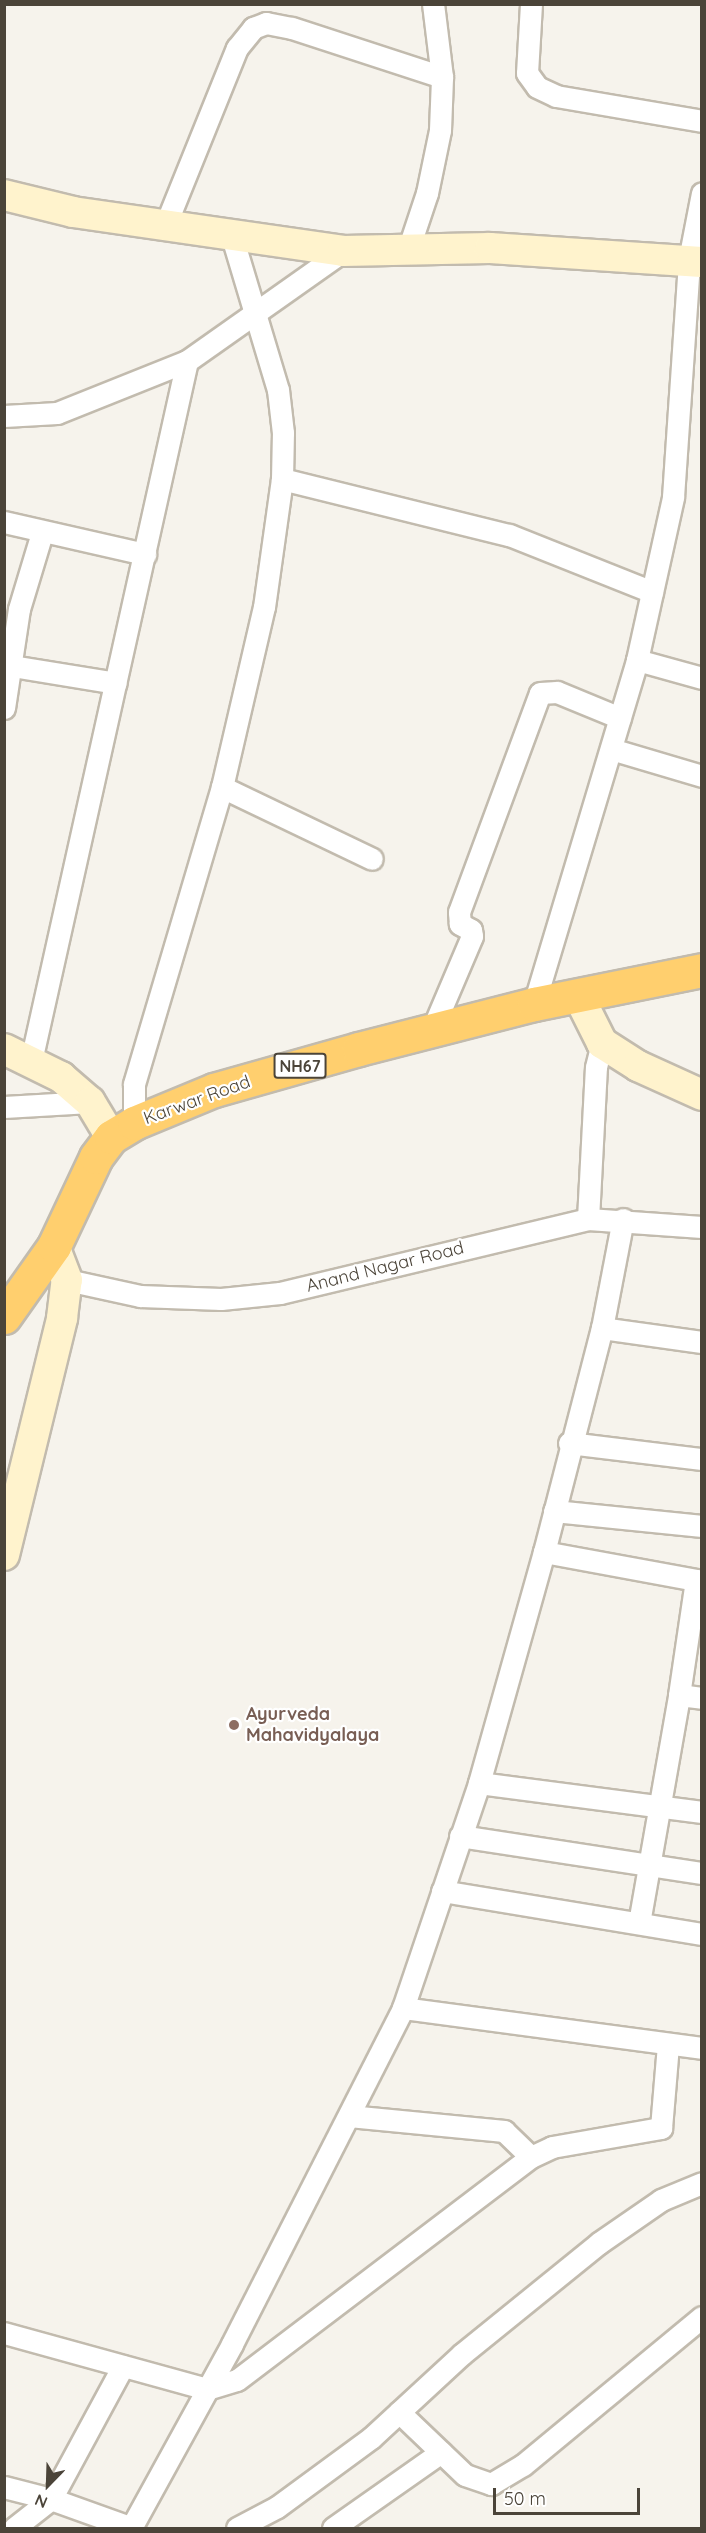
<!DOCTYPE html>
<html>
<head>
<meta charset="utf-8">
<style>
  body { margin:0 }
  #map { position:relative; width:706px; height:2533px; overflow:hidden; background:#f6f3ec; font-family:Quicksand,sans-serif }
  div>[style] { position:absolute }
  .roads { filter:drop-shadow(2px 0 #c2bbae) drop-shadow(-2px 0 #c2bbae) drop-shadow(0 2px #c2bbae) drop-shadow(0 -2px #c2bbae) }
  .street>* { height:21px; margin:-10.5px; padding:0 10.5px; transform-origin:10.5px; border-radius:10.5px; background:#fff }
  .secondary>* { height:30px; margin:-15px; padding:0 15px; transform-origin:15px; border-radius:15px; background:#fff3cd }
  .highway>* { height:33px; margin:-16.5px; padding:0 16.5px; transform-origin:16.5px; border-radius:16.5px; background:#ffcf6e }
  .dots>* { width:16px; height:16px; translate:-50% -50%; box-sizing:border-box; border:3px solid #fff; border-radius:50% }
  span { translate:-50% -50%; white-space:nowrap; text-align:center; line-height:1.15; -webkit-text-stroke:4.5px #fff; paint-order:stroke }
  .shield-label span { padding:2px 4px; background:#fff; border:2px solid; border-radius:4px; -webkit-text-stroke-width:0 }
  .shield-label { font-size:16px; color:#4b4439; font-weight:700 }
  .street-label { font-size:18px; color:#4b4439 }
  .education-label { font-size:18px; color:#785e54; font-weight:700 }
  .left { translate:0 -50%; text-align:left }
  .frame { position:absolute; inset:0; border:6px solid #4b4439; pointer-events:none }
  .north { position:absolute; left:18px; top:2455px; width:60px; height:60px; -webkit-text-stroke:4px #fff; paint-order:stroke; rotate:203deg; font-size:16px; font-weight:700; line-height:24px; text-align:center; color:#4b4439 }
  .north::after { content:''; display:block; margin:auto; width:21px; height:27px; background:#4b4439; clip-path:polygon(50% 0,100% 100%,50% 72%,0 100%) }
  .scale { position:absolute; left:493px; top:2488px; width:147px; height:27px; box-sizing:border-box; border:3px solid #4b4439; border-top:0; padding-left:8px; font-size:18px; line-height:21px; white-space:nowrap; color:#4b4439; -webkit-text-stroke:4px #fff; paint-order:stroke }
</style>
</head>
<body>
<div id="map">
  <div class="roads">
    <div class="street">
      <i style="left:531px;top:4px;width:69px;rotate:93.3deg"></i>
      <i style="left:527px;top:73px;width:17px;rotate:54deg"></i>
      <i style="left:537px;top:87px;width:21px;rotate:25deg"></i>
      <i style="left:556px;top:96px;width:148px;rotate:9.7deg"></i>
      <i style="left:165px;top:226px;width:192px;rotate:-68deg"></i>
      <i style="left:237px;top:48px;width:26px;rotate:-51deg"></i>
      <i style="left:253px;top:28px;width:14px;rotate:-21deg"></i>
      <i style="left:266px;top:23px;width:26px;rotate:11deg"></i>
      <i style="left:292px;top:28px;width:158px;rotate:18.1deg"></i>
      <i style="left:408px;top:250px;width:60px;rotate:-71.6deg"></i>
      <i style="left:427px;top:193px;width:64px;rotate:-78.3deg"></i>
      <i style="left:440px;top:130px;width:53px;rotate:-87.8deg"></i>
      <i style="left:442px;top:77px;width:74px;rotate:-97deg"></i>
      <i style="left:4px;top:416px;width:53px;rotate:-3.2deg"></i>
      <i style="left:57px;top:413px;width:140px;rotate:-21.8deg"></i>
      <i style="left:187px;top:361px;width:191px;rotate:-35.2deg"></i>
      <i style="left:282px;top:479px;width:234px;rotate:13.9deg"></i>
      <i style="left:509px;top:535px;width:154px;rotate:21.7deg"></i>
      <i style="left:4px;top:522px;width:145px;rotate:12.8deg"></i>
      <i style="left:637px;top:660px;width:67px;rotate:15.5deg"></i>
      <i style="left:12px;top:666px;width:105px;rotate:9.3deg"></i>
      <i style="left:4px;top:708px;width:100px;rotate:-81.4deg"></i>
      <i style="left:19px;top:609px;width:79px;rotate:-73.2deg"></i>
      <i style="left:611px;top:749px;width:95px;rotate:16.5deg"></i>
      <i style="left:222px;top:787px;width:166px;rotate:25.6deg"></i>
      <i style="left:534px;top:1004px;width:359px;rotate:-73.3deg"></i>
      <i style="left:637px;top:660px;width:167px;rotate:-77.5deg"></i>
      <i style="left:673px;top:497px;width:238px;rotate:-86.1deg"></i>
      <i style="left:689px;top:260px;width:68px;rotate:-79deg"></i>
      <i style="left:432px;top:1030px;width:102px;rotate:-66.9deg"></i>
      <i style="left:472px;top:936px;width:6px;rotate:-99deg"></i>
      <i style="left:471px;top:930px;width:13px;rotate:-151deg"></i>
      <i style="left:460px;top:924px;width:12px;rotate:-95deg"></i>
      <i style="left:459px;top:912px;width:233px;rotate:-69.7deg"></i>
      <i style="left:540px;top:693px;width:17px;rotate:-3deg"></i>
      <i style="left:557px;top:692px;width:68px;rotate:22.4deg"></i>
      <i style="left:31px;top:1061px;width:717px;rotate:-77.44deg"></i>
      <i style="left:4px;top:1107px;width:86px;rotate:-3.3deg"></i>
      <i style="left:134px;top:1123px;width:39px;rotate:-90deg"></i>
      <i style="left:134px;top:1084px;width:310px;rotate:-73.5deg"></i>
      <i style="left:222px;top:787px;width:185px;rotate:-76.9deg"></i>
      <i style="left:264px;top:607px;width:129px;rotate:-82deg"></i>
      <i style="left:282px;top:479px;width:46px;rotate:-88.8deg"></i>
      <i style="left:283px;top:433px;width:43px;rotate:-96.6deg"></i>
      <i style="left:278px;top:390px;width:160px;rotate:-106.7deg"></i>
      <i style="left:588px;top:1219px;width:152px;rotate:-87deg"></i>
      <i style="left:596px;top:1067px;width:25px;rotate:-76deg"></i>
      <i style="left:67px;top:1280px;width:75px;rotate:12.4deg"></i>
      <i style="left:140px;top:1296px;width:81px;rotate:2.1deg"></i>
      <i style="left:221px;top:1299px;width:59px;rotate:-5.8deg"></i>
      <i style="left:280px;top:1293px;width:317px;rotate:-13.5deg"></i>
      <i style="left:588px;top:1219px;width:114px;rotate:4deg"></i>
      <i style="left:602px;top:1328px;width:101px;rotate:8deg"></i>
      <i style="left:569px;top:1443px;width:134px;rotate:6.9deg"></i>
      <i style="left:554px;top:1511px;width:149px;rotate:5.8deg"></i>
      <i style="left:544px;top:1552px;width:161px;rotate:10.4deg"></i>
      <i style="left:696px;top:1580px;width:116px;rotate:98.4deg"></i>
      <i style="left:679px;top:1695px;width:23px;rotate:7deg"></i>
      <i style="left:479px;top:1783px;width:225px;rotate:7.4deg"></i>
      <i style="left:460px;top:1836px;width:245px;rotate:8.7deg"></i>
      <i style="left:442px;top:1891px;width:264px;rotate:9.4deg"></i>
      <i style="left:639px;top:1923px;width:231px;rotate:-80deg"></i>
      <i style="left:403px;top:2008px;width:302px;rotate:7.6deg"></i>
      <i style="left:349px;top:2116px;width:156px;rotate:5.5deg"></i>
      <i style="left:504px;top:2131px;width:37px;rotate:44deg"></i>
      <i style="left:4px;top:2333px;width:211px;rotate:15.4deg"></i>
      <i style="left:207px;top:2389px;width:31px;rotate:-17deg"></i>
      <i style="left:237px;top:2380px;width:369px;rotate:-37.2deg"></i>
      <i style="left:531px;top:2157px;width:23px;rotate:-25deg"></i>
      <i style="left:552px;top:2147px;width:111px;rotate:-9.9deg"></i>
      <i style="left:661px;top:2128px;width:84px;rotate:-85.2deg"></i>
      <i style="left:399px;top:2412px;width:91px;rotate:43.7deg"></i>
      <i style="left:465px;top:2475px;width:28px;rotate:19deg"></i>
      <i style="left:491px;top:2484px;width:37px;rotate:-31deg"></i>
      <i style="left:523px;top:2465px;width:232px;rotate:-39.6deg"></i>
      <i style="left:4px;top:2487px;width:49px;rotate:14.3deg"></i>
      <i style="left:51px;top:2499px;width:86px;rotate:19.7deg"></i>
      <i style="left:14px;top:2528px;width:47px;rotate:-38.1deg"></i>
      <i style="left:51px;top:2499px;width:151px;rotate:-61.6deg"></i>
      <i style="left:131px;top:2528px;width:210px;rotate:-61.2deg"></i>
      <i style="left:232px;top:2344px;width:377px;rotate:-63deg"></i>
      <i style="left:403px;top:2008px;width:237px;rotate:-71.3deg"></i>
      <i style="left:479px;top:1783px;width:240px;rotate:-74.3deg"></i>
      <i style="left:544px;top:1552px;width:231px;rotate:-75.5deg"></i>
      <i style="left:602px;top:1328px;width:111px;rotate:-79.1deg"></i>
      <i style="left:237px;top:2528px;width:45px;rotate:-27.7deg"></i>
      <i style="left:277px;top:2507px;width:117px;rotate:-36.3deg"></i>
      <i style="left:371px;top:2438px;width:124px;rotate:-42.7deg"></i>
      <i style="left:462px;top:2354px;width:176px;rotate:-39deg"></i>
      <i style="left:599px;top:2243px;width:75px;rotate:-34.7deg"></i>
      <i style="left:661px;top:2200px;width:44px;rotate:-22.5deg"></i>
      <i style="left:333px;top:2528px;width:132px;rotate:-35.1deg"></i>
    </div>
    <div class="secondary">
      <i style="left:4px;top:195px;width:71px;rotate:13.8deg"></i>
      <i style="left:73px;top:212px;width:273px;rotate:8.2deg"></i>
      <i style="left:343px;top:251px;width:147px;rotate:-1.2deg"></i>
      <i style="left:490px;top:248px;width:212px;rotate:3.8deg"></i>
      <i style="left:578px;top:995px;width:54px;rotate:63.4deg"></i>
      <i style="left:602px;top:1043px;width:43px;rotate:32.6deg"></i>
      <i style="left:638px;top:1066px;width:70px;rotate:24.4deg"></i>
      <i style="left:4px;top:1049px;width:64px;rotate:26.2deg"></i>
      <i style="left:61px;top:1077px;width:38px;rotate:41deg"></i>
      <i style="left:90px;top:1102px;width:41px;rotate:59deg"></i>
      <i style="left:4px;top:1555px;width:244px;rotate:-76.2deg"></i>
      <i style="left:62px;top:1318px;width:38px;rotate:-83deg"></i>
      <i style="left:67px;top:1280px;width:36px;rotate:-111deg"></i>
    </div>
    <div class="highway">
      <i style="left:4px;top:1317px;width:87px;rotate:-54.8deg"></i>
      <i style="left:54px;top:1246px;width:98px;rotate:-64.7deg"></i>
      <i style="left:96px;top:1157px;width:25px;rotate:-53deg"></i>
      <i style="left:111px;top:1137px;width:27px;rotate:-31deg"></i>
      <i style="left:134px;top:1123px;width:87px;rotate:-22.4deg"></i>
      <i style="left:214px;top:1090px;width:151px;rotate:-15.8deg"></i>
      <i style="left:359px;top:1049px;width:181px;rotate:-14.4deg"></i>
      <i style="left:534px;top:1004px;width:171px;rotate:-11.4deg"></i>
    </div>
  </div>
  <div class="dots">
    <i style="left:234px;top:1725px;background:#8d6e63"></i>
  </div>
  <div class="shield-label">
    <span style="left:300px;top:1066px">NH67</span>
  </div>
  <div class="street-label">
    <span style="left:197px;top:1100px;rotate:-20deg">Karwar Road</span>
    <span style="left:385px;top:1267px;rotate:-14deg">Anand Nagar Road</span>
  </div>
  <div class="education-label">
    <span class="left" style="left:246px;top:1725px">Ayurveda<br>Mahavidyalaya</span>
  </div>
  <div class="frame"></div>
  <div class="north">N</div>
  <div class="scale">50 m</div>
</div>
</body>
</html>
